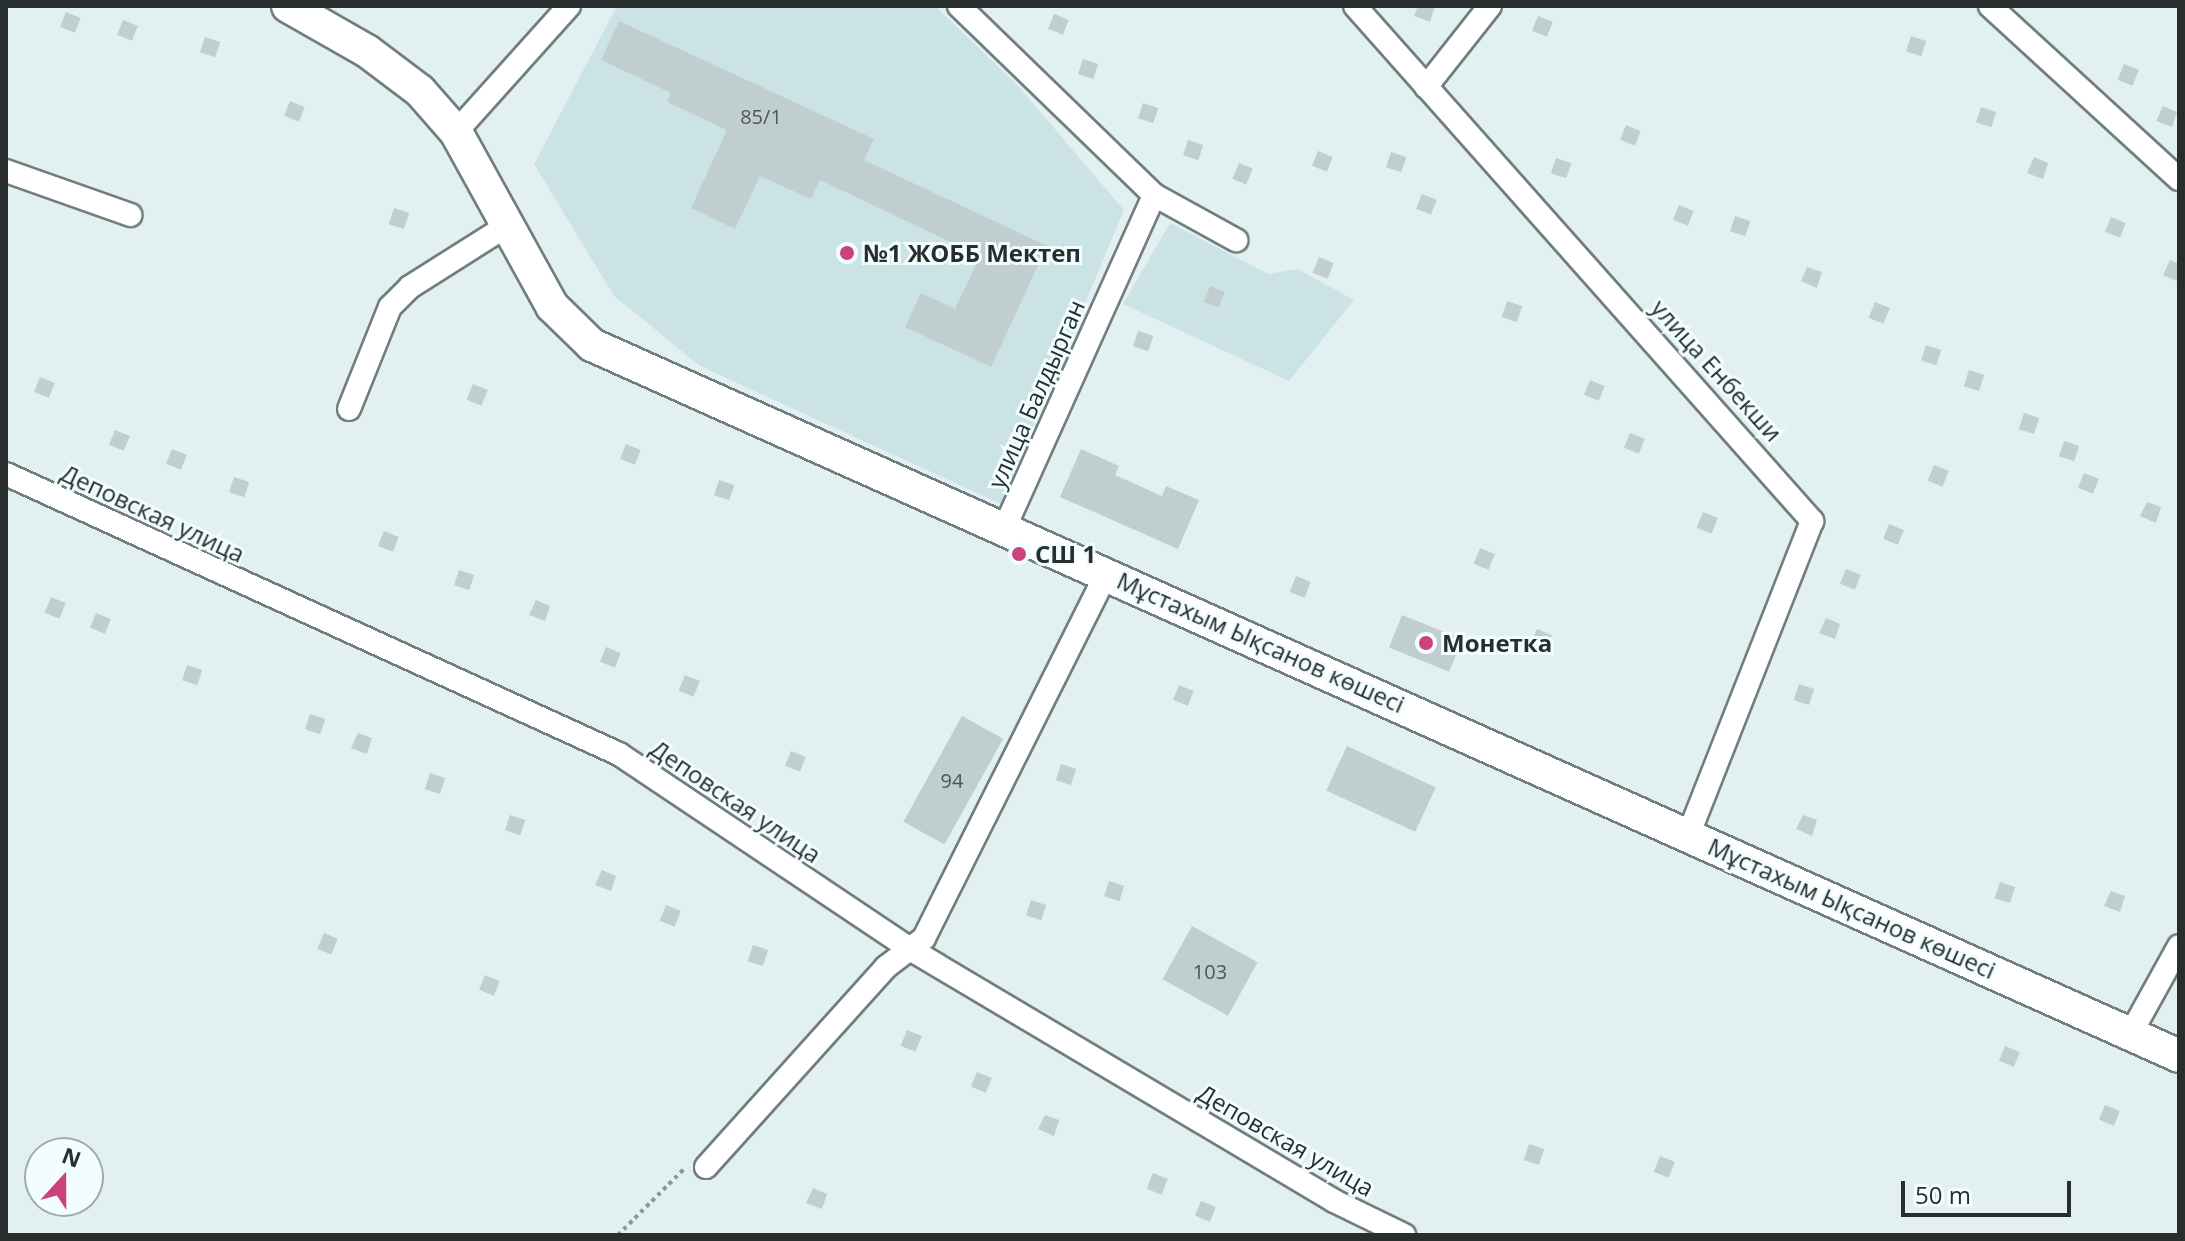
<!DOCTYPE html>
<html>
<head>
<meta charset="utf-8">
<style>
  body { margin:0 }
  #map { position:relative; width:2185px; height:1241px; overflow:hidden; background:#e2f0f2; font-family:"Open Sans",sans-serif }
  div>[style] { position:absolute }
  .built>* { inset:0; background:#cce3e6 }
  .building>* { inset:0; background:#c0ced0; transform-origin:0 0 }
  .path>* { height:4px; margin-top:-2px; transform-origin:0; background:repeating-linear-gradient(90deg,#8e9899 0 4px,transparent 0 8px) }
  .roads { filter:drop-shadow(2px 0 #717e7f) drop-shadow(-2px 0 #717e7f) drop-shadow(0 2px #717e7f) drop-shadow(0 -2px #717e7f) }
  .minor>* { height:22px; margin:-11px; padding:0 11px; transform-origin:11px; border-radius:11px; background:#fff }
  .secondary>* { height:32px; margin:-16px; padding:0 16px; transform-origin:16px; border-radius:16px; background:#fff }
  .dots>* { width:22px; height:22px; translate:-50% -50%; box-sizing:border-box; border:4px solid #f1fdfe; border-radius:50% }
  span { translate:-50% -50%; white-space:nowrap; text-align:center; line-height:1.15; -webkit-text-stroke:6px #f1fdfe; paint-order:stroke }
  .number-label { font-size:20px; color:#4e5656 }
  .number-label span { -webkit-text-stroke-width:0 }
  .poi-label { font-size:24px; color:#282e2e; font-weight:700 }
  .left { translate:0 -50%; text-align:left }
  .street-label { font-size:24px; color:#282e2e }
  .frame { position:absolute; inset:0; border:8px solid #282e2e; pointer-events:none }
  .north { position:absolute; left:24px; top:1137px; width:80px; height:80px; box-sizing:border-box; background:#f1fdfe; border:2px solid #a1aaab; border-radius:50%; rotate:21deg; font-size:22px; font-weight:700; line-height:32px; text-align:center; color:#282e2e }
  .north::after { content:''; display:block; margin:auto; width:28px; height:36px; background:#cc427c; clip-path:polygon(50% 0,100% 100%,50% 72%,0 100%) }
  .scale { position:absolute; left:1901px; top:1181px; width:170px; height:36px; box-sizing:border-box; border:4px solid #282e2e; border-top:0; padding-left:10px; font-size:24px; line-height:28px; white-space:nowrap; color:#282e2e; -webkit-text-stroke:6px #f1fdfe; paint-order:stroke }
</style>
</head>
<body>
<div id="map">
  <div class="built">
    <i style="clip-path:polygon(617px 6px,935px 6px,1018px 86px,1124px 210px,1001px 504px,700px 366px,614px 296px,534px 164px)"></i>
    <i style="clip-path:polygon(1170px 223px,1268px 274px,1298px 269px,1354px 300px,1289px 381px,1123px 304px)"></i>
  </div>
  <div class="building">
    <i style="clip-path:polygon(1418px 6px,1435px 6px,1430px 22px,1414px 16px)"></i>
    <i style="left:66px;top:12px;width:16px;height:16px;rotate:22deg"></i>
    <i style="left:1054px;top:14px;width:16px;height:16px;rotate:22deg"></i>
    <i style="left:1538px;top:16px;width:16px;height:16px;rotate:22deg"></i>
    <i style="left:123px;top:20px;width:16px;height:16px;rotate:22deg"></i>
    <i style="clip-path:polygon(619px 21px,874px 139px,864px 160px,1047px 246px,991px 367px,905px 327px,921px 293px,955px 309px,980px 256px,820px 180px,811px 199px,760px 176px,735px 229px,691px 208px,727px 130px,667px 102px,671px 93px,601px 60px)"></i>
    <i style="left:1911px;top:36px;width:16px;height:16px;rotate:18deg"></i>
    <i style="left:205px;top:37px;width:16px;height:16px;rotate:18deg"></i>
    <i style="left:1083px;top:59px;width:16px;height:16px;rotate:18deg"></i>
    <i style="left:2124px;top:64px;width:16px;height:17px;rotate:22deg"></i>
    <i style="left:290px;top:101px;width:16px;height:16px;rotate:22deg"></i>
    <i style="left:1143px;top:103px;width:16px;height:16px;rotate:18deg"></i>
    <i style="clip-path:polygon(2163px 106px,2177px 112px,2172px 127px,2156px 121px)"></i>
    <i style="left:1981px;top:107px;width:16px;height:16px;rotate:18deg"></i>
    <i style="left:1626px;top:125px;width:16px;height:16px;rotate:22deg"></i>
    <i style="left:1188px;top:140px;width:16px;height:16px;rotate:18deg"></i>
    <i style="left:1318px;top:151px;width:16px;height:16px;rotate:22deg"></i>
    <i style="left:1391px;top:152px;width:16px;height:16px;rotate:18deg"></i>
    <i style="clip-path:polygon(2034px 157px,2048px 163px,2043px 179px,2027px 173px)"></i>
    <i style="left:1556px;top:158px;width:16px;height:16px;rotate:18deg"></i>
    <i style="left:1239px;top:163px;width:15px;height:17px;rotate:23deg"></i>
    <i style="left:1422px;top:194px;width:16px;height:16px;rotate:22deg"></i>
    <i style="left:1679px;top:205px;width:16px;height:16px;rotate:22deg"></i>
    <i style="left:394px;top:208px;width:16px;height:17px;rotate:18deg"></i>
    <i style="left:1735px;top:216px;width:16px;height:16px;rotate:18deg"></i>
    <i style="left:2111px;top:217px;width:16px;height:16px;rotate:22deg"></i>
    <i style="left:1319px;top:257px;width:16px;height:17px;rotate:22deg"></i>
    <i style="clip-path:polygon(2170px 260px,2179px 264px,2179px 282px,2163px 275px)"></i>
    <i style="clip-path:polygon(1807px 267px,1822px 272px,1817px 288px,1801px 281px)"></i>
    <i style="left:1210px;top:286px;width:16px;height:17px;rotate:22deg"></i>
    <i style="left:1507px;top:301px;width:16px;height:17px;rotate:18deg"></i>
    <i style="left:1875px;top:302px;width:16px;height:17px;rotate:22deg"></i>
    <i style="left:1138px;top:331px;width:16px;height:16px;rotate:18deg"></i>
    <i style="left:1926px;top:345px;width:16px;height:16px;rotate:18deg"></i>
    <i style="left:1969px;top:370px;width:16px;height:17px;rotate:18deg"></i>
    <i style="left:40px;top:377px;width:16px;height:16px;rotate:22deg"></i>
    <i style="left:1590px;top:380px;width:16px;height:16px;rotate:22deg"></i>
    <i style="left:473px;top:384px;width:16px;height:17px;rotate:22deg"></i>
    <i style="left:2024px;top:413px;width:16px;height:17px;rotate:18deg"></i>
    <i style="left:115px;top:430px;width:16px;height:16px;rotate:22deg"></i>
    <i style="left:1630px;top:433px;width:16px;height:16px;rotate:22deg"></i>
    <i style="left:2064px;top:441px;width:16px;height:16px;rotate:18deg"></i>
    <i style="left:626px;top:444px;width:16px;height:16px;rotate:22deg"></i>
    <i style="left:172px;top:449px;width:16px;height:16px;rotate:22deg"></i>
    <i style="clip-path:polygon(1081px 449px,1119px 466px,1115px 475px,1162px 496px,1166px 486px,1199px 500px,1178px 549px,1060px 497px)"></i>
    <i style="left:1934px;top:465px;width:16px;height:17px;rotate:22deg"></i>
    <i style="left:2084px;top:473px;width:16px;height:16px;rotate:22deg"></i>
    <i style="left:234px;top:477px;width:16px;height:16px;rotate:18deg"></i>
    <i style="left:719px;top:480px;width:16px;height:16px;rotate:18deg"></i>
    <i style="clip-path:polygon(2147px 502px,2161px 507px,2156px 523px,2140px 516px)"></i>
    <i style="left:1703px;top:512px;width:16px;height:17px;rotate:22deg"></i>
    <i style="left:1889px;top:524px;width:16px;height:16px;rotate:22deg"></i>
    <i style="left:384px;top:531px;width:16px;height:16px;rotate:22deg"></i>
    <i style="left:1480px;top:548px;width:16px;height:17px;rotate:22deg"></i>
    <i style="left:1846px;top:569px;width:16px;height:16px;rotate:22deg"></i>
    <i style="left:459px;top:570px;width:16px;height:16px;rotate:18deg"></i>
    <i style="left:1296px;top:576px;width:16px;height:17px;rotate:22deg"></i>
    <i style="left:51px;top:597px;width:16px;height:17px;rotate:22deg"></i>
    <i style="clip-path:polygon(536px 600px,550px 606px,545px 621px,529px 615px)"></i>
    <i style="left:96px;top:613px;width:16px;height:16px;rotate:22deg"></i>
    <i style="left:1402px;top:615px;width:65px;height:35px;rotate:22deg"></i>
    <i style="clip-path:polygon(1826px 618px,1840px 624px,1835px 639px,1819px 633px)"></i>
    <i style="left:1537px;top:629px;width:16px;height:16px;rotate:22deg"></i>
    <i style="left:606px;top:647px;width:16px;height:16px;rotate:22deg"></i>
    <i style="left:187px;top:665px;width:16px;height:16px;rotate:18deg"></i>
    <i style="left:685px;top:675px;width:16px;height:17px;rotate:22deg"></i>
    <i style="left:1799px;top:684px;width:16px;height:17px;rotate:18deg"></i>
    <i style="left:1179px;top:685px;width:16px;height:16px;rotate:22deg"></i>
    <i style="left:310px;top:714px;width:16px;height:16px;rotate:18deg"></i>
    <i style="left:962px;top:716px;width:47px;height:121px;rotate:29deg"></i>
    <i style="clip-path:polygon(358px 733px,372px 738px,367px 754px,351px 748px)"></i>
    <i style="left:1347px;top:746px;width:98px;height:49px;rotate:25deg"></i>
    <i style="left:791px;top:751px;width:16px;height:16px;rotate:22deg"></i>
    <i style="left:1061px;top:764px;width:16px;height:17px;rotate:18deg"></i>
    <i style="left:430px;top:773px;width:16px;height:17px;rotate:18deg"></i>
    <i style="left:510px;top:815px;width:16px;height:16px;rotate:18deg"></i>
    <i style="clip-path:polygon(1803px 815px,1817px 820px,1812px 836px,1796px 829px)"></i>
    <i style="clip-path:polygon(602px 870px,616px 876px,611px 891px,595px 885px)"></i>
    <i style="left:1109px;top:881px;width:16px;height:16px;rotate:18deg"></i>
    <i style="left:2000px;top:882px;width:16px;height:17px;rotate:18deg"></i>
    <i style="clip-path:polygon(2111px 891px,2125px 896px,2120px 912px,2104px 906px)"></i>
    <i style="left:1031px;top:900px;width:16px;height:16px;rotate:18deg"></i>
    <i style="left:666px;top:905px;width:16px;height:17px;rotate:22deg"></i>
    <i style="left:1192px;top:926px;width:75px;height:61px;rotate:29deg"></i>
    <i style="left:324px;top:933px;width:15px;height:17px;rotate:23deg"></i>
    <i style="left:753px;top:945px;width:16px;height:17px;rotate:18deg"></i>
    <i style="left:485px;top:975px;width:16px;height:16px;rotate:22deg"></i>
    <i style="left:907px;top:1030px;width:16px;height:17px;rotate:22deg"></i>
    <i style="left:2005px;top:1046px;width:16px;height:16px;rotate:22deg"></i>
    <i style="left:977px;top:1072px;width:16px;height:16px;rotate:22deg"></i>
    <i style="left:2105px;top:1105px;width:16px;height:16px;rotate:22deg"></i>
    <i style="clip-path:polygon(1045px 1115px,1059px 1120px,1054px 1136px,1038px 1129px)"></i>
    <i style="left:1529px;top:1144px;width:16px;height:17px;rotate:18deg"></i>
    <i style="left:1660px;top:1156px;width:16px;height:17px;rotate:22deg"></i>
    <i style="left:1153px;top:1173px;width:16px;height:17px;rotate:22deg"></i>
    <i style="left:1928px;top:1184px;width:16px;height:17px;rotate:22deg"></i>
    <i style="clip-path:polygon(813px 1188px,827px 1194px,822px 1209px,806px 1203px)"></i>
    <i style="left:1201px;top:1201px;width:16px;height:16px;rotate:22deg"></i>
  </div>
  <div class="path">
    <i style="left:618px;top:1235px;width:93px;rotate:-45deg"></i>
  </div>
  <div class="roads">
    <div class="minor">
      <i style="left:959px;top:6px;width:272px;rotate:44.1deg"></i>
      <i style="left:1154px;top:195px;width:94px;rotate:28.8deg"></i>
      <i style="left:1355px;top:6px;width:689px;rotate:48.41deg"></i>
      <i style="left:1812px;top:521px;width:336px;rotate:111.5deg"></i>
      <i style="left:1990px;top:6px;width:256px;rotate:42.5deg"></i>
      <i style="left:1426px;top:87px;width:103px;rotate:-51.7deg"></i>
      <i style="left:456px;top:132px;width:169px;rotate:-48.1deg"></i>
      <i style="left:6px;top:171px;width:132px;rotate:19.5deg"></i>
      <i style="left:349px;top:409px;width:110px;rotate:-68.1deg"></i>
      <i style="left:390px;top:307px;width:28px;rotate:-45deg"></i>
      <i style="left:410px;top:287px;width:112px;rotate:-32.3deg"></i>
      <i style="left:6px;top:474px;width:674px;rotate:24.55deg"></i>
      <i style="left:619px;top:754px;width:350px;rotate:33.8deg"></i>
      <i style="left:910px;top:949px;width:493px;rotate:30.7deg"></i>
      <i style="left:1334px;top:1201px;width:78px;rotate:25.9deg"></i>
      <i style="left:1005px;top:527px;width:364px;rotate:-65.8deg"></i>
      <i style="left:2131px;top:1033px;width:99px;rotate:-61.1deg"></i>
      <i style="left:706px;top:1167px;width:269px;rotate:-48deg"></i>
      <i style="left:886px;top:967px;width:48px;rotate:-37.3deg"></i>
      <i style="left:924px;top:938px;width:409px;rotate:-63.4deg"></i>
    </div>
    <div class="secondary">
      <i style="left:288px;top:6px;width:91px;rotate:29.7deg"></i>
      <i style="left:367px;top:51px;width:66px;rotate:37deg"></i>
      <i style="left:420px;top:91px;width:55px;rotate:48.7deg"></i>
      <i style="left:456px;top:132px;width:199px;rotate:61.1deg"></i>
      <i style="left:552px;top:306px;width:56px;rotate:44.3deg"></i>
      <i style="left:592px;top:345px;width:1739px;rotate:24.13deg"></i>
    </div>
  </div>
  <div class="dots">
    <i style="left:847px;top:253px;background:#cc427c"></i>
    <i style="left:1019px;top:554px;background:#cc427c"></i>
    <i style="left:1426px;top:643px;background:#cc427c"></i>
  </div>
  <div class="number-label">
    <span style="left:761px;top:116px">85/1</span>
    <span style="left:952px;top:780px">94</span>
    <span style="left:1210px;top:971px">103</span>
  </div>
  <div class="poi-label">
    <span class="left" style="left:863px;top:253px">№1 ЖОББ Мектеп</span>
    <span class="left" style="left:1035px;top:554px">СШ 1</span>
    <span class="left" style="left:1442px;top:643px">Монетка</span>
  </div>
  <div class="street-label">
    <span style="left:1717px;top:370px;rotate:48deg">улица Енбекши</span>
    <span style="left:1036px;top:394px;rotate:-66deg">улица Балдырган</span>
    <span style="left:153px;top:513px;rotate:25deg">Деповская улица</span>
    <span style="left:1261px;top:642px;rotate:24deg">Мұстахым Ықсанов көшесі</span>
    <span style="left:736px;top:801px;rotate:34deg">Деповская улица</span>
    <span style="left:1852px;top:908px;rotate:24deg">Мұстахым Ықсанов көшесі</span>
    <span style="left:1286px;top:1140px;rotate:30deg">Деповская улица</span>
  </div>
  <div class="frame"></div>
  <div class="north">N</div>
  <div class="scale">50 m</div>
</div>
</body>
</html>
